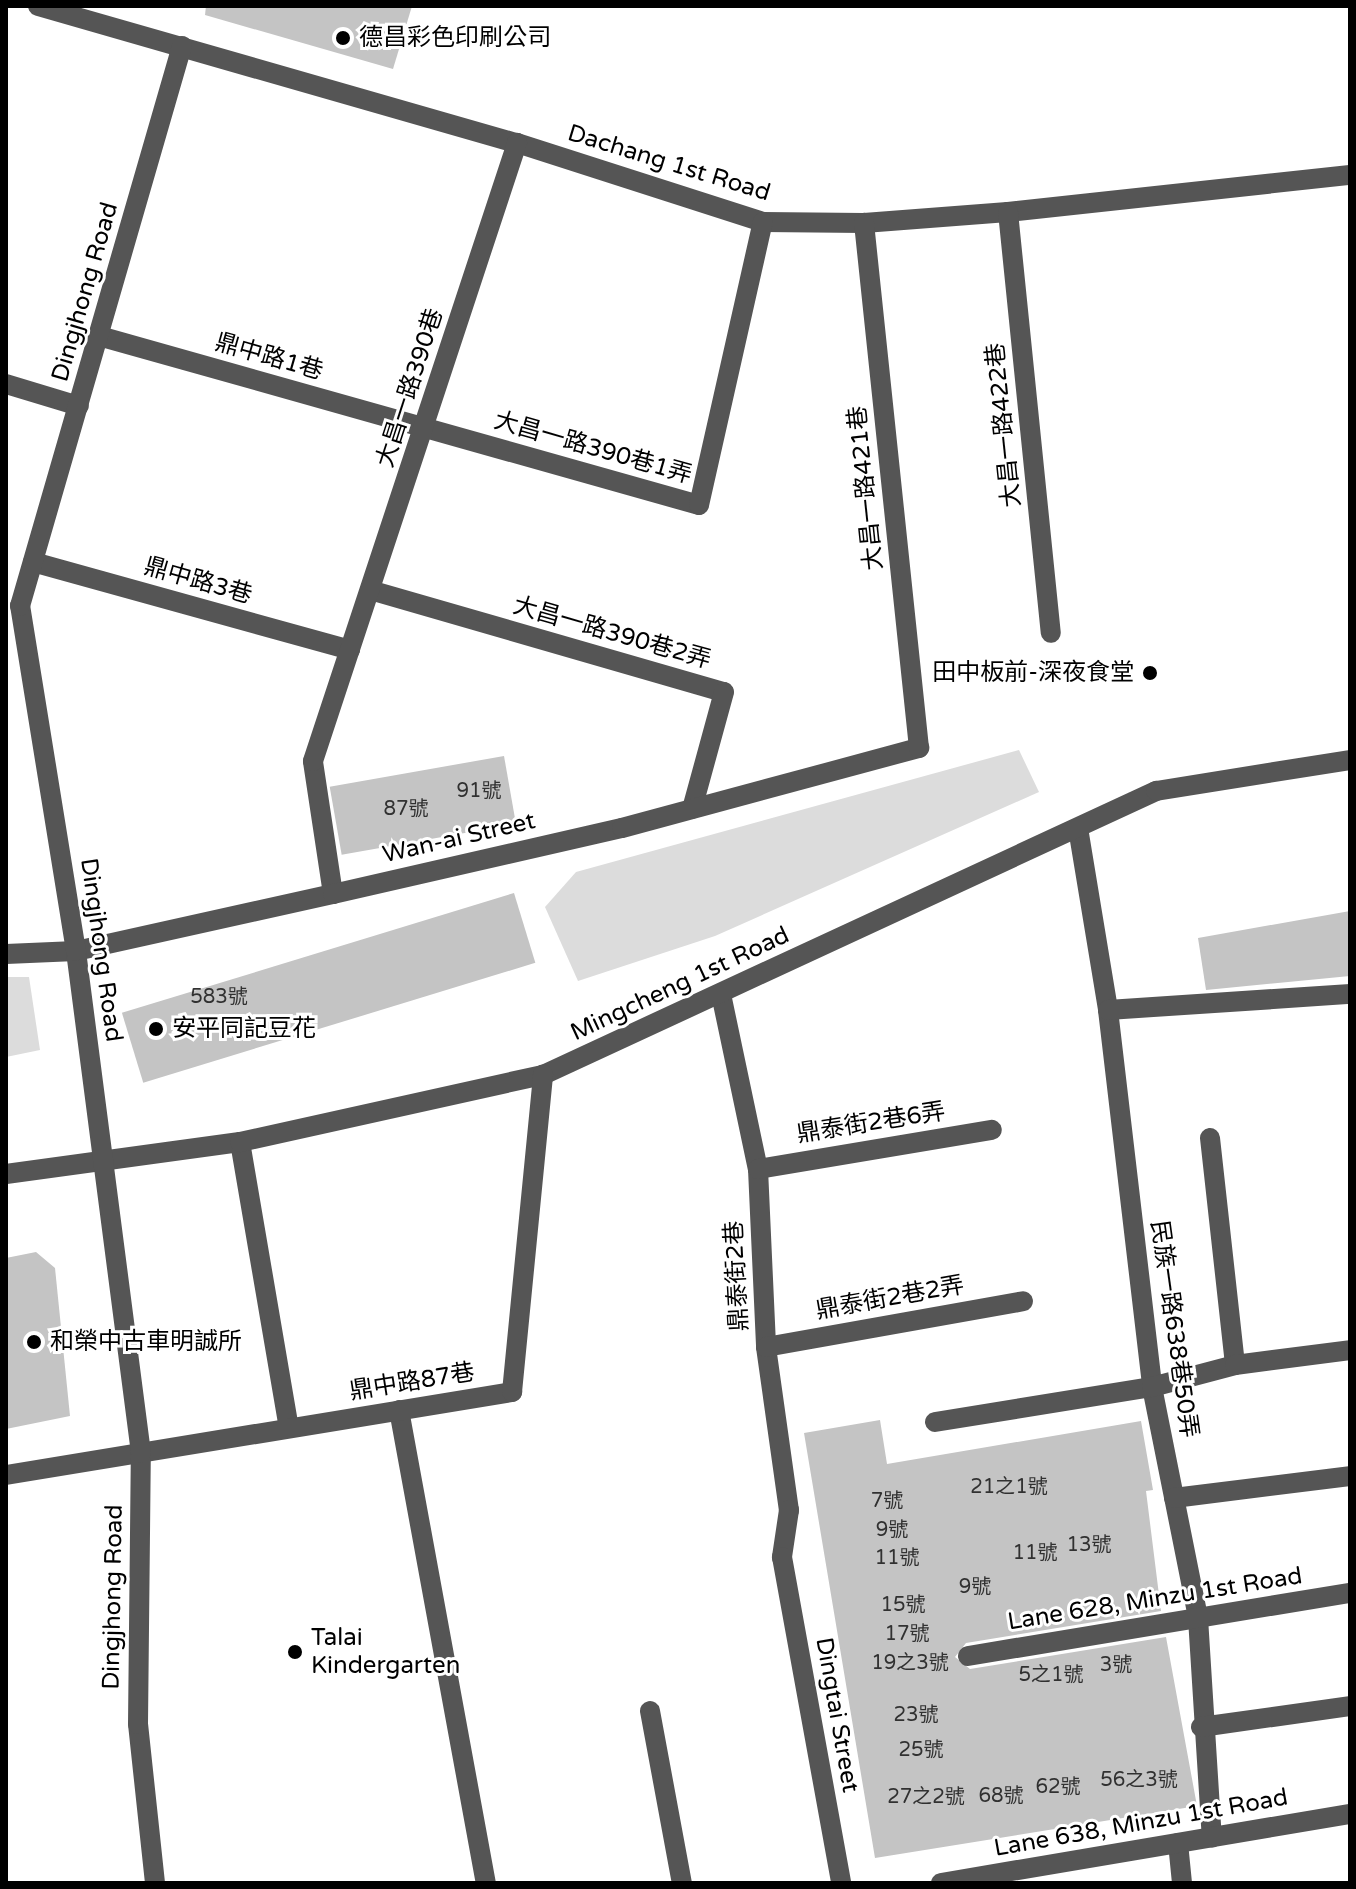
<!DOCTYPE html>
<html>
<head>
<meta charset="utf-8">
<style>
  body { margin:0 }
  #map { position:relative; width:1356px; height:1889px; overflow:hidden; background:#fff; font-family:"Varela Round","Noto Sans TC",sans-serif }
  div>[style] { position:absolute }
  .green>* { inset:0; background:#dcdcdc }
  .building>* { inset:0; background:#c4c4c4; transform-origin:0 0 }
  .minor>* { height:20px; margin:-10px; padding:0 10px; transform-origin:10px; border-radius:10px; background:#555 }
  .dots>* { width:22px; height:22px; translate:-50% -50%; box-sizing:border-box; border:4px solid #fff; border-radius:50% }
  span { translate:-50% -50%; white-space:nowrap; text-align:center; line-height:1.15; -webkit-text-stroke:6px #fff; paint-order:stroke }
  .number-label { font-size:20px; color:#313131 }
  .number-label span { -webkit-text-stroke-width:0 }
  .poi-label { font-size:24px; color:#000 }
  .left { translate:0 -50%; text-align:left }
  .right { translate:-100% -50%; text-align:right }
  .street-label { font-size:24px; color:#000 }
  .frame { position:absolute; inset:0; border:8px solid #000; pointer-events:none }
</style>
</head>
<body>
<div id="map">
  <div class="green">
    <i style="clip-path:polygon(1019px 750px,1039px 792px,715px 936px,578px 981px,545px 907px,576px 872px)"></i>
    <i style="clip-path:polygon(6px 977px,29px 977px,40px 1050px,6px 1057px)"></i>
  </div>
  <div class="building">
    <i style="clip-path:polygon(206px 6px,412px 6px,393px 69px,205px 15px)"></i>
    <i style="left:504px;top:756px;width:69px;height:177px;rotate:80deg"></i>
    <i style="left:514px;top:893px;width:73px;height:410px;rotate:73deg"></i>
    <i style="clip-path:polygon(1350px 911px,1350px 976px,1206px 990px,1198px 938px)"></i>
    <i style="clip-path:polygon(36px 1252px,55px 1268px,70px 1416px,6px 1429px,6px 1258px)"></i>
    <i style="clip-path:polygon(880px 1420px,887px 1464px,1141px 1421px,1153px 1490px,1146px 1491px,1161px 1611px,966px 1643px,955px 1657px,970px 1669px,1166px 1637px,1197px 1806px,875px 1858px,804px 1433px)"></i>
  </div>
  <div class="minor">
    <i style="left:38px;top:6px;width:498px;rotate:16deg"></i>
    <i style="left:517px;top:143px;width:258px;rotate:17.8deg"></i>
    <i style="left:763px;top:222px;width:101px;rotate:0.6deg"></i>
    <i style="left:864px;top:223px;width:144px;rotate:-4.4deg"></i>
    <i style="left:1008px;top:212px;width:344px;rotate:-6.2deg"></i>
    <i style="left:1008px;top:212px;width:423px;rotate:84.2deg"></i>
    <i style="left:99px;top:336px;width:623px;rotate:15.73deg"></i>
    <i style="left:699px;top:505px;width:290px;rotate:-77.3deg"></i>
    <i style="left:6px;top:384px;width:76px;rotate:16.8deg"></i>
    <i style="left:33px;top:562px;width:329px;rotate:15.5deg"></i>
    <i style="left:370px;top:590px;width:368px;rotate:16.1deg"></i>
    <i style="left:724px;top:692px;width:121px;rotate:105.3deg"></i>
    <i style="left:1078px;top:828px;width:184px;rotate:80.6deg"></i>
    <i style="left:1108px;top:1010px;width:380px;rotate:83.3deg"></i>
    <i style="left:1152px;top:1387px;width:236px;rotate:78.7deg"></i>
    <i style="left:1198px;top:1618px;width:220px;rotate:86.4deg"></i>
    <i style="left:333px;top:894px;width:134px;rotate:-98.6deg"></i>
    <i style="left:313px;top:761px;width:651px;rotate:-71.73deg"></i>
    <i style="left:6px;top:954px;width:70px;rotate:-2.5deg"></i>
    <i style="left:76px;top:951px;width:263px;rotate:-12.5deg"></i>
    <i style="left:333px;top:894px;width:296px;rotate:-12.9deg"></i>
    <i style="left:622px;top:828px;width:308px;rotate:-15.1deg"></i>
    <i style="left:919px;top:748px;width:528px;rotate:-95.98deg"></i>
    <i style="left:721px;top:994px;width:179px;rotate:78.1deg"></i>
    <i style="left:758px;top:1169px;width:178px;rotate:87.4deg"></i>
    <i style="left:766px;top:1347px;width:165px;rotate:82deg"></i>
    <i style="left:789px;top:1510px;width:48px;rotate:98.5deg"></i>
    <i style="left:782px;top:1557px;width:331px;rotate:79.7deg"></i>
    <i style="left:1108px;top:1010px;width:243px;rotate:-3.8deg"></i>
    <i style="left:1210px;top:1138px;width:228px;rotate:83.7deg"></i>
    <i style="left:240px;top:1142px;width:290px;rotate:80.3deg"></i>
    <i style="left:758px;top:1169px;width:237px;rotate:-9.5deg"></i>
    <i style="left:6px;top:1174px;width:236px;rotate:-7.8deg"></i>
    <i style="left:240px;top:1142px;width:310px;rotate:-12.5deg"></i>
    <i style="left:543px;top:1075px;width:676px;rotate:-24.86deg"></i>
    <i style="left:1156px;top:791px;width:196px;rotate:-9.1deg"></i>
    <i style="left:766px;top:1347px;width:261px;rotate:-10.1deg"></i>
    <i style="left:399px;top:1410px;width:481px;rotate:79.6deg"></i>
    <i style="left:935px;top:1422px;width:220px;rotate:-9.2deg"></i>
    <i style="left:1152px;top:1387px;width:86px;rotate:-14.8deg"></i>
    <i style="left:1235px;top:1365px;width:116px;rotate:-7.4deg"></i>
    <i style="left:6px;top:1475px;width:513px;rotate:-9.32deg"></i>
    <i style="left:512px;top:1392px;width:319px;rotate:-84.4deg"></i>
    <i style="left:1174px;top:1498px;width:177px;rotate:-7.1deg"></i>
    <i style="left:968px;top:1656px;width:387px;rotate:-9.4deg"></i>
    <i style="left:650px;top:1711px;width:175px;rotate:79.5deg"></i>
    <i style="left:1201px;top:1727px;width:150px;rotate:-8deg"></i>
    <i style="left:1178px;top:1843px;width:40px;rotate:84.3deg"></i>
    <i style="left:155px;top:1883px;width:160px;rotate:-96.1deg"></i>
    <i style="left:138px;top:1724px;width:271px;rotate:-89.4deg"></i>
    <i style="left:141px;top:1453px;width:506px;rotate:-97.38deg"></i>
    <i style="left:76px;top:951px;width:350px;rotate:-99.2deg"></i>
    <i style="left:20px;top:606px;width:583px;rotate:-73.87deg"></i>
    <i style="left:941px;top:1883px;width:415px;rotate:-9.6deg"></i>
  </div>
  <div class="dots">
    <i style="left:343px;top:38px;background:#000"></i>
    <i style="left:1150px;top:673px;background:#000"></i>
    <i style="left:156px;top:1029px;background:#000"></i>
    <i style="left:34px;top:1342px;background:#000"></i>
    <i style="left:295px;top:1652px;background:#000"></i>
  </div>
  <div class="number-label">
    <span style="left:479px;top:791px">91號</span>
    <span style="left:406px;top:809px">87號</span>
    <span style="left:219px;top:997px">583號</span>
    <span style="left:1009px;top:1487px">21之1號</span>
    <span style="left:887px;top:1501px">7號</span>
    <span style="left:892px;top:1530px">9號</span>
    <span style="left:1089px;top:1545px">13號</span>
    <span style="left:1035px;top:1553px">11號</span>
    <span style="left:897px;top:1558px">11號</span>
    <span style="left:975px;top:1587px">9號</span>
    <span style="left:903px;top:1605px">15號</span>
    <span style="left:907px;top:1634px">17號</span>
    <span style="left:910px;top:1663px">19之3號</span>
    <span style="left:1116px;top:1665px">3號</span>
    <span style="left:1051px;top:1675px">5之1號</span>
    <span style="left:916px;top:1715px">23號</span>
    <span style="left:921px;top:1750px">25號</span>
    <span style="left:1139px;top:1780px">56之3號</span>
    <span style="left:1058px;top:1787px">62號</span>
    <span style="left:1001px;top:1796px">68號</span>
    <span style="left:926px;top:1797px">27之2號</span>
  </div>
  <div class="poi-label">
    <span class="left" style="left:359px;top:38px">德昌彩色印刷公司</span>
    <span class="right" style="left:1134px;top:673px">田中板前-深夜食堂</span>
    <span class="left" style="left:172px;top:1029px">安平同記豆花</span>
    <span class="left" style="left:50px;top:1342px">和榮中古車明誠所</span>
    <span class="left" style="left:311px;top:1652px">Talai<br>Kindergarten</span>
  </div>
  <div class="street-label">
    <span style="left:669px;top:163px;rotate:17deg">Dachang 1st Road</span>
    <span style="left:85px;top:292px;rotate:-74deg">Dingjhong Road</span>
    <span style="left:269px;top:357px;rotate:16deg">鼎中路1巷</span>
    <span style="left:410px;top:388px;rotate:-72deg">大昌一路390巷</span>
    <span style="left:1004px;top:425px;rotate:-96deg">大昌一路422巷</span>
    <span style="left:593px;top:448px;rotate:16deg">大昌一路390巷1弄</span>
    <span style="left:866px;top:488px;rotate:-96deg">大昌一路421巷</span>
    <span style="left:198px;top:581px;rotate:16deg">鼎中路3巷</span>
    <span style="left:612px;top:633px;rotate:16deg">大昌一路390巷2弄</span>
    <span style="left:459px;top:838px;rotate:-13deg">Wan-ai Street</span>
    <span style="left:101px;top:950px;rotate:82deg">Dingjhong Road</span>
    <span style="left:680px;top:984px;rotate:-25deg">Mingcheng 1st Road</span>
    <span style="left:871px;top:1123px;rotate:-9deg">鼎泰街2巷6弄</span>
    <span style="left:737px;top:1276px;rotate:-93deg">鼎泰街2巷</span>
    <span style="left:890px;top:1298px;rotate:-10deg">鼎泰街2巷2弄</span>
    <span style="left:1174px;top:1329px;rotate:82deg">民族一路638巷50弄</span>
    <span style="left:412px;top:1382px;rotate:-9deg">鼎中路87巷</span>
    <span style="left:113px;top:1597px;rotate:-89deg">Dingjhong Road</span>
    <span style="left:1155px;top:1599px;rotate:-9deg">Lane 628, Minzu 1st Road</span>
    <span style="left:837px;top:1715px;rotate:80deg">Dingtai Street</span>
    <span style="left:1141px;top:1823px;rotate:-10deg">Lane 638, Minzu 1st Road</span>
  </div>
  <div class="frame"></div>
</div>
</body>
</html>
